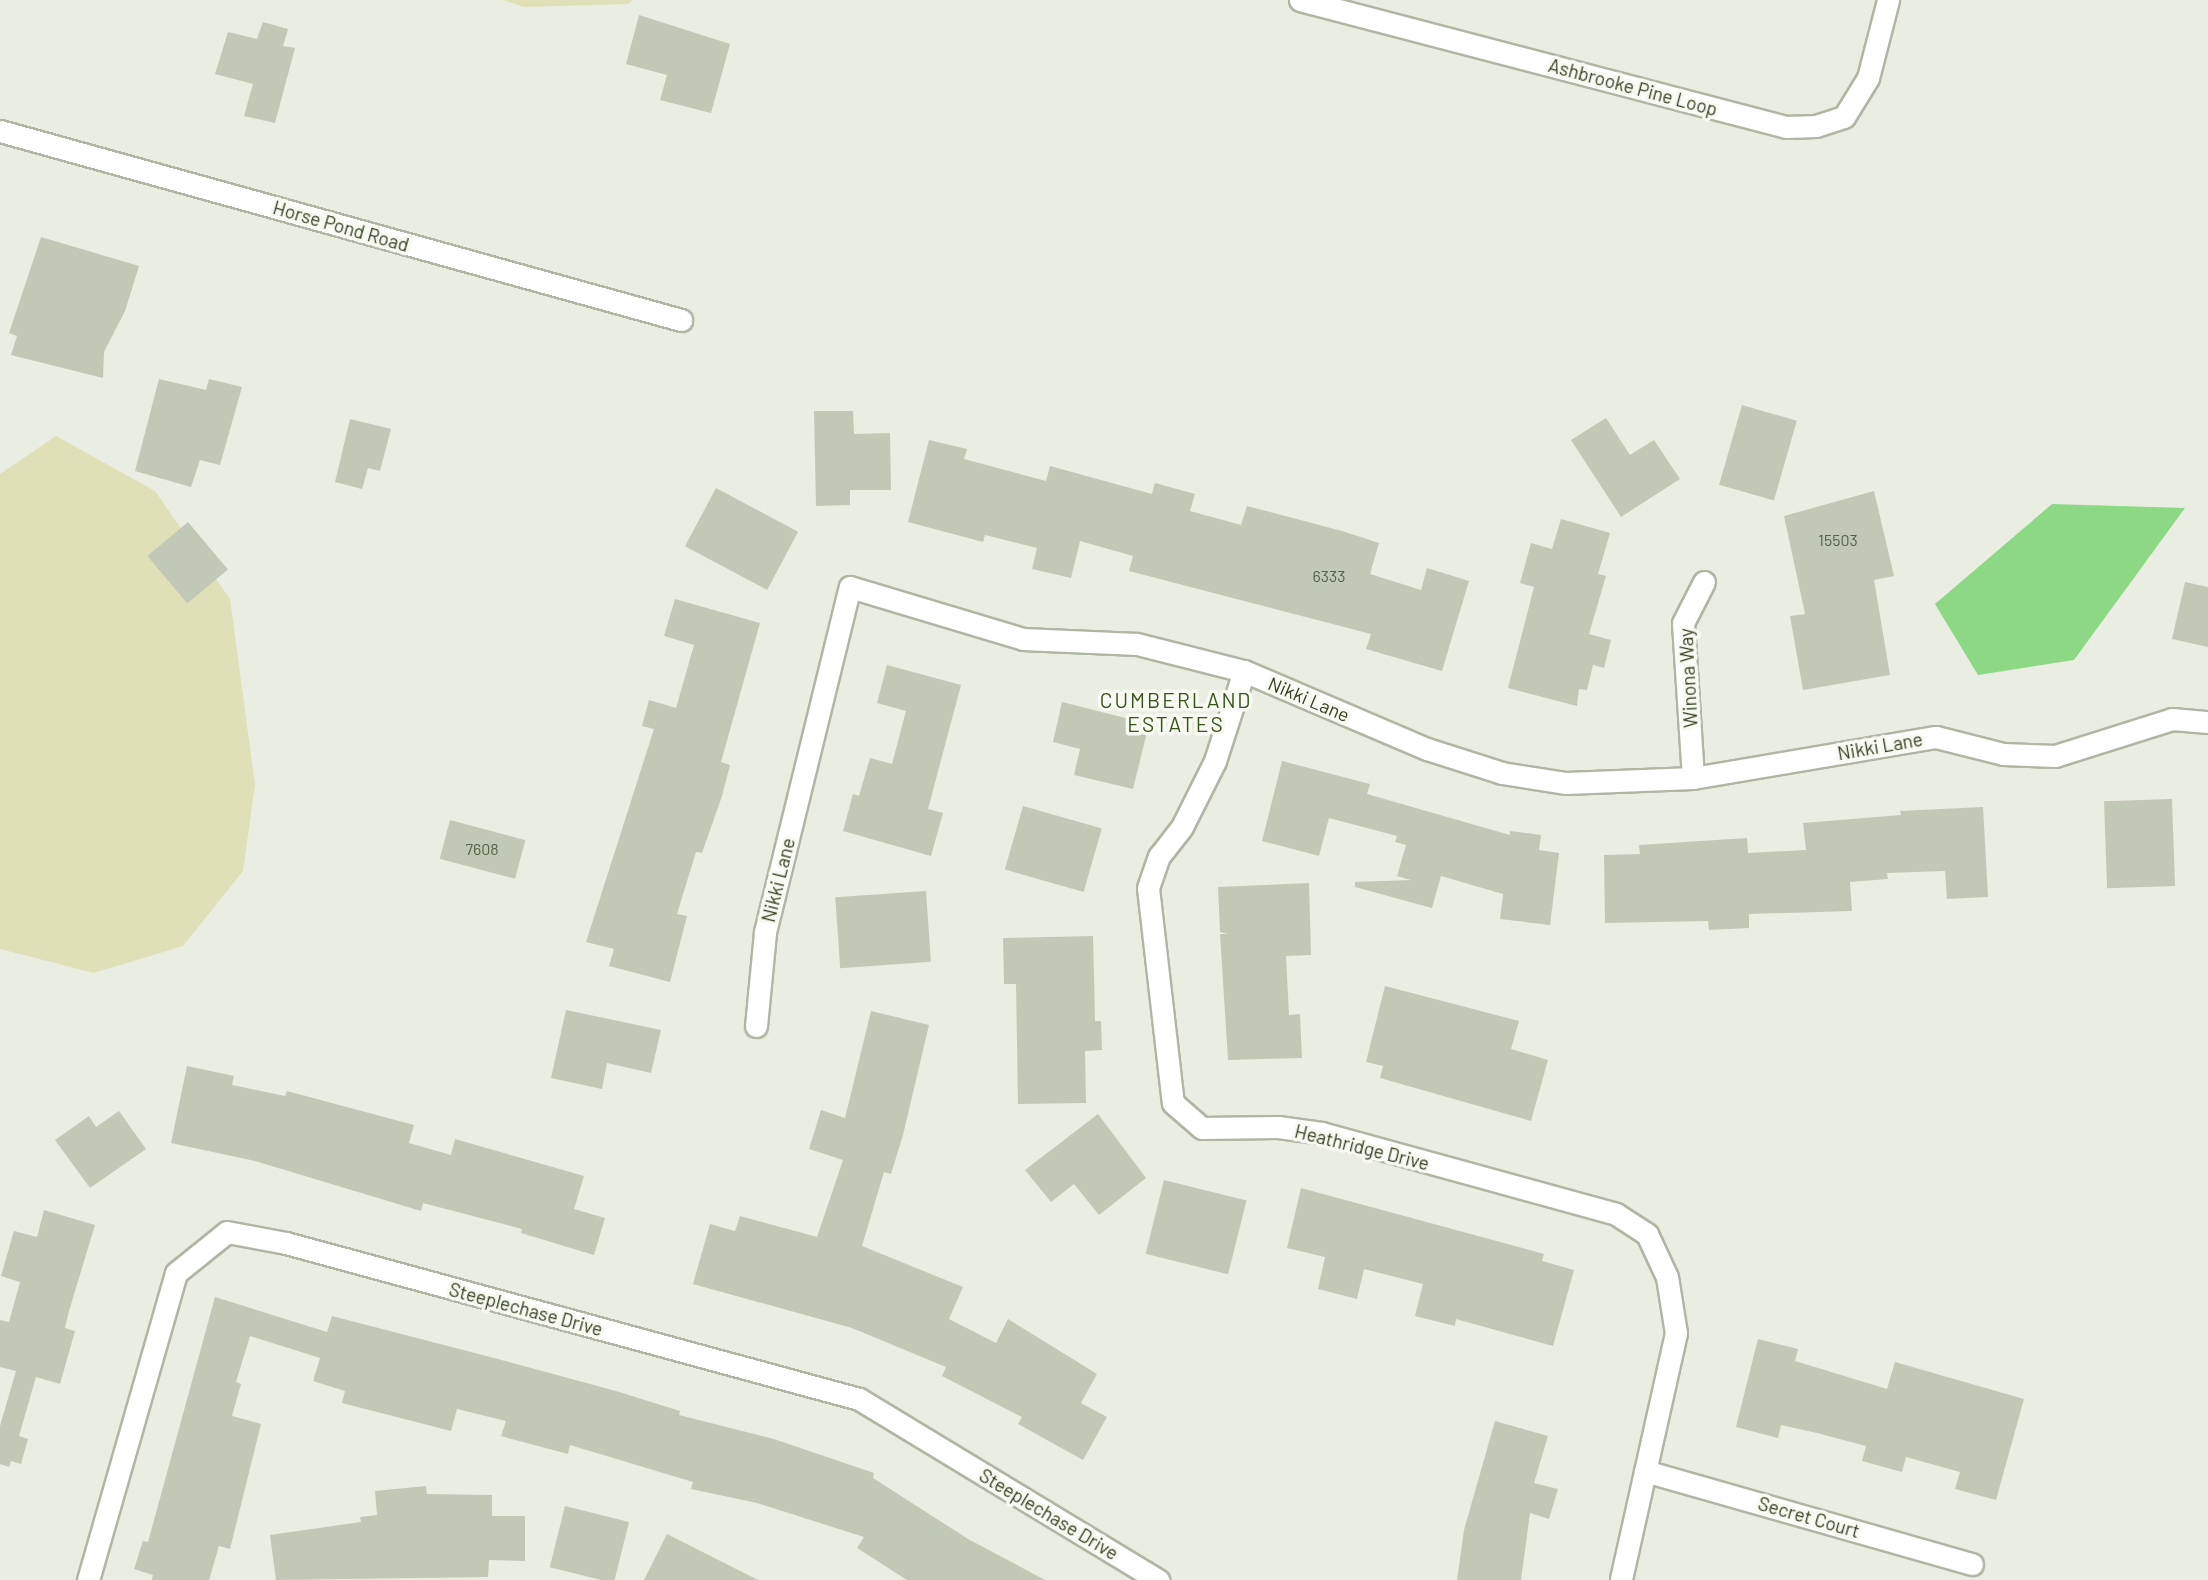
<!DOCTYPE html>
<html>
<head>
<meta charset="utf-8">
<style>
  body { margin:0 }
  #map { position:relative; width:2208px; height:1580px; overflow:hidden; background:#eaede1; font-family:Barlow,sans-serif }
  div>[style] { position:absolute }
  .green>* { inset:0; background:#e0e0b8 }
  .water>* { inset:0; background:#8dd884 }
  .building>* { inset:0; background:#c2c8b6; transform-origin:0 0 }
  .roads { filter:drop-shadow(2px 0 #afb6a3) drop-shadow(-2px 0 #afb6a3) drop-shadow(0 2px #afb6a3) drop-shadow(0 -2px #afb6a3) }
  .street>* { height:21px; margin:-10.5px; padding:0 10.5px; transform-origin:10.5px; border-radius:10.5px; background:#fff }
  span { translate:-50% -50%; white-space:nowrap; text-align:center; line-height:1.15; -webkit-text-stroke:7px #f8f9f2; paint-order:stroke }
  .number-label { font-size:16px; color:#556245 }
  .number-label span { -webkit-text-stroke-width:0 }
  .street-label { font-size:19px; color:#31401f }
  .neighbourhood-label { font-size:21px; color:#375419; letter-spacing:2px }
</style>
</head>
<body>
<div id="map">
  <div class="green">
    <i style="clip-path:polygon(503px 0,633px 0,628px 4px,524px 7px)"></i>
    <i style="clip-path:polygon(56px 436px,155px 491px,230px 599px,255px 785px,243px 871px,183px 946px,94px 973px,0 949px,0 474px)"></i>
  </div>
  <div class="water">
    <i style="clip-path:polygon(2052px 504px,2185px 508px,2074px 660px,1978px 675px,1935px 604px)"></i>
  </div>
  <div class="building">
    <i style="clip-path:polygon(639px 15px,730px 44px,711px 113px,660px 100px,667px 75px,626px 64px)"></i>
    <i style="clip-path:polygon(263px 22px,288px 29px,283px 46px,295px 48px,275px 123px,244px 116px,253px 84px,215px 74px,228px 32px,257px 39px)"></i>
    <i style="clip-path:polygon(41px 237px,139px 266px,125px 311px,104px 352px,103px 378px,11px 355px,17px 336px,9px 333px)"></i>
    <i style="clip-path:polygon(159px 379px,206px 390px,209px 379px,242px 387px,220px 465px,200px 460px,191px 487px,135px 471px)"></i>
    <i style="left:1742px;top:405px;width:57px;height:83px;rotate:16deg"></i>
    <i style="clip-path:polygon(814px 411px,853px 411px,854px 434px,890px 433px,891px 490px,850px 490px,850px 505px,816px 506px)"></i>
    <i style="clip-path:polygon(1606px 418px,1630px 455px,1654px 440px,1680px 479px,1621px 517px,1571px 440px)"></i>
    <i style="clip-path:polygon(350px 419px,391px 429px,380px 471px,368px 468px,362px 489px,335px 482px)"></i>
    <i style="clip-path:polygon(929px 440px,967px 449px,964px 459px,1046px 481px,1050px 466px,1152px 494px,1155px 483px,1195px 494px,1190px 511px,1241px 525px,1247px 506px,1342px 531px,1379px 543px,1370px 574px,1421px 590px,1427px 568px,1469px 581px,1442px 671px,1366px 649px,1371px 634px,1129px 571px,1133px 556px,1080px 541px,1071px 578px,1032px 569px,1037px 548px,985px 535px,983px 542px,908px 522px)"></i>
    <i style="left:716px;top:488px;width:93px;height:66px;rotate:28deg"></i>
    <i style="clip-path:polygon(1874px 491px,1894px 576px,1874px 580px,1890px 675px,1803px 690px,1790px 616px,1805px 614px,1784px 516px)"></i>
    <i style="clip-path:polygon(1561px 519px,1610px 533px,1598px 574px,1606px 576px,1589px 634px,1611px 640px,1604px 668px,1593px 665px,1587px 690px,1579px 689px,1577px 706px,1508px 688px,1534px 587px,1520px 583px,1531px 543px,1552px 549px)"></i>
    <i style="left:188px;top:522px;width:62px;height:53px;rotate:50deg"></i>
    <i style="clip-path:polygon(2185px 582px,2208px 587px,2208px 647px,2172px 639px)"></i>
    <i style="clip-path:polygon(675px 599px,760px 623px,721px 762px,730px 765px,722px 796px,702px 853px,696px 852px,677px 914px,687px 916px,670px 982px,609px 966px,614px 949px,586px 942px,654px 729px,642px 726px,649px 700px,676px 708px,694px 645px,664px 636px)"></i>
    <i style="clip-path:polygon(887px 665px,961px 685px,928px 809px,943px 813px,931px 856px,843px 831px,853px 794px,859px 796px,870px 758px,892px 764px,906px 711px,877px 703px)"></i>
    <i style="clip-path:polygon(1062px 702px,1149px 724px,1133px 789px,1074px 775px,1080px 749px,1053px 742px)"></i>
    <i style="clip-path:polygon(1282px 761px,1370px 784px,1367px 794px,1510px 835px,1510px 831px,1541px 835px,1539px 850px,1559px 853px,1550px 925px,1500px 919px,1503px 894px,1441px 876px,1432px 908px,1355px 887px,1355px 882px,1411px 880px,1397px 876px,1406px 845px,1395px 842px,1397px 836px,1329px 818px,1319px 856px,1262px 841px)"></i>
    <i style="left:2172px;top:799px;width:87px;height:68px;rotate:88deg"></i>
    <i style="left:1023px;top:806px;width:82px;height:66px;rotate:16deg"></i>
    <i style="clip-path:polygon(1983px 807px,1988px 897px,1947px 899px,1945px 871px,1887px 873px,1888px 879px,1850px 882px,1852px 911px,1749px 914px,1749px 928px,1709px 930px,1708px 921px,1605px 923px,1604px 855px,1640px 854px,1639px 845px,1747px 838px,1748px 853px,1806px 850px,1803px 823px,1901px 815px,1900px 811px)"></i>
    <i style="left:450px;top:820px;width:78px;height:40px;rotate:15deg"></i>
    <i style="clip-path:polygon(1309px 883px,1311px 955px,1286px 956px,1289px 1015px,1300px 1014px,1302px 1058px,1228px 1060px,1220px 934px,1228px 934px,1220px 932px,1218px 887px)"></i>
    <i style="left:926px;top:891px;width:71px;height:91px;rotate:86deg"></i>
    <i style="clip-path:polygon(1093px 936px,1095px 1021px,1101px 1021px,1102px 1050px,1085px 1051px,1086px 1103px,1018px 1104px,1016px 984px,1004px 984px,1003px 938px)"></i>
    <i style="clip-path:polygon(1385px 986px,1519px 1021px,1511px 1049px,1548px 1060px,1531px 1121px,1380px 1078px,1383px 1066px,1366px 1062px)"></i>
    <i style="clip-path:polygon(566px 1010px,661px 1030px,651px 1073px,607px 1063px,602px 1089px,551px 1078px)"></i>
    <i style="clip-path:polygon(871px 1011px,929px 1025px,903px 1135px,891px 1174px,884px 1172px,862px 1246px,963px 1287px,949px 1319px,996px 1343px,1008px 1319px,1097px 1374px,1081px 1403px,1107px 1417px,1083px 1460px,1018px 1424px,1022px 1417px,942px 1376px,946px 1367px,852px 1328px,693px 1284px,710px 1224px,735px 1231px,740px 1216px,817px 1237px,843px 1160px,809px 1149px,821px 1110px,845px 1118px)"></i>
    <i style="clip-path:polygon(187px 1066px,234px 1076px,232px 1085px,285px 1096px,287px 1091px,414px 1125px,409px 1143px,451px 1155px,455px 1139px,584px 1176px,574px 1209px,605px 1218px,594px 1255px,521px 1233px,522px 1229px,423px 1203px,421px 1211px,255px 1161px,171px 1143px)"></i>
    <i style="clip-path:polygon(119px 1111px,146px 1149px,90px 1188px,55px 1140px,89px 1116px,96px 1127px)"></i>
    <i style="clip-path:polygon(1098px 1114px,1146px 1178px,1099px 1215px,1074px 1184px,1051px 1202px,1025px 1170px)"></i>
    <i style="left:1164px;top:1180px;width:85px;height:76px;rotate:14deg"></i>
    <i style="clip-path:polygon(1301px 1188px,1544px 1254px,1542px 1261px,1574px 1270px,1553px 1346px,1456px 1319px,1455px 1326px,1415px 1316px,1423px 1284px,1364px 1269px,1357px 1299px,1318px 1289px,1325px 1257px,1287px 1248px)"></i>
    <i style="clip-path:polygon(44px 1210px,95px 1225px,69px 1311px,65px 1328px,75px 1331px,60px 1384px,36px 1377px,19px 1436px,28px 1439px,21px 1464px,11px 1461px,9px 1467px,0 1464px,0 1426px,16px 1371px,0 1367px,0 1320px,9px 1322px,20px 1282px,1px 1276px,14px 1231px,37px 1237px)"></i>
    <i style="clip-path:polygon(215px 1297px,327px 1332px,332px 1316px,498px 1359px,616px 1391px,680px 1411px,679px 1415px,774px 1439px,874px 1473px,873px 1478px,968px 1539px,1045px 1580px,907px 1580px,857px 1548px,864px 1537px,757px 1503px,691px 1489px,693px 1482px,570px 1445px,568px 1454px,501px 1436px,506px 1421px,457px 1409px,451px 1431px,342px 1403px,345px 1391px,313px 1381px,320px 1358px,250px 1336px,236px 1382px,241px 1384px,232px 1416px,261px 1424px,230px 1549px,219px 1546px,209px 1580px,152px 1580px,153px 1575px,134px 1569px,143px 1541px,148px 1542px)"></i>
    <i style="clip-path:polygon(1758px 1339px,1798px 1349px,1795px 1361px,1887px 1389px,1895px 1362px,2024px 1399px,1996px 1500px,1955px 1489px,1960px 1472px,1906px 1457px,1902px 1472px,1862px 1461px,1866px 1446px,1817px 1433px,1781px 1425px,1778px 1438px,1736px 1427px)"></i>
    <i style="clip-path:polygon(1495px 1421px,1548px 1436px,1534px 1483px,1558px 1489px,1549px 1519px,1530px 1513px,1521px 1580px,1457px 1580px,1464px 1530px)"></i>
    <i style="clip-path:polygon(426px 1486px,427px 1494px,492px 1495px,492px 1516px,525px 1516px,525px 1561px,489px 1560px,488px 1577px,276px 1580px,270px 1535px,361px 1522px,360px 1517px,377px 1515px,375px 1491px)"></i>
    <i style="left:565px;top:1506px;width:66px;height:63px;rotate:14deg"></i>
    <i style="clip-path:polygon(667px 1534px,758px 1580px,644px 1580px)"></i>
  </div>
  <div class="roads">
    <div class="street">
      <i style="left:1300px;top:0;width:502px;rotate:14.64deg"></i>
      <i style="left:1786px;top:127px;width:30px;rotate:-2deg"></i>
      <i style="left:1816px;top:126px;width:29px;rotate:-18deg"></i>
      <i style="left:1844px;top:117px;width:46px;rotate:-58.4deg"></i>
      <i style="left:1868px;top:78px;width:81px;rotate:-75.6deg"></i>
      <i style="left:0;top:131px;width:707px;rotate:15.51deg"></i>
      <i style="left:1244px;top:671px;width:95px;rotate:107.9deg"></i>
      <i style="left:1215px;top:761px;width:74px;rotate:116.6deg"></i>
      <i style="left:1182px;top:827px;width:37px;rotate:128deg"></i>
      <i style="left:1159px;top:856px;width:34px;rotate:109deg"></i>
      <i style="left:1148px;top:888px;width:216px;rotate:83.4deg"></i>
      <i style="left:1173px;top:1103px;width:38px;rotate:41deg"></i>
      <i style="left:1202px;top:1128px;width:76px;rotate:-0.8deg"></i>
      <i style="left:1278px;top:1127px;width:44px;rotate:7.8deg"></i>
      <i style="left:1322px;top:1133px;width:305px;rotate:15.4deg"></i>
      <i style="left:1616px;top:1214px;width:37px;rotate:33deg"></i>
      <i style="left:1647px;top:1234px;width:47px;rotate:65.1deg"></i>
      <i style="left:1667px;top:1277px;width:57px;rotate:80.9deg"></i>
      <i style="left:1676px;top:1333px;width:253px;rotate:102.6deg"></i>
      <i style="left:1693px;top:778px;width:155px;rotate:-93.7deg"></i>
      <i style="left:1683px;top:623px;width:46px;rotate:-62.9deg"></i>
      <i style="left:756px;top:1026px;width:94px;rotate:-84.5deg"></i>
      <i style="left:765px;top:932px;width:355px;rotate:-76.2deg"></i>
      <i style="left:850px;top:587px;width:181px;rotate:16.7deg"></i>
      <i style="left:1023px;top:639px;width:114px;rotate:2.5deg"></i>
      <i style="left:1137px;top:644px;width:110px;rotate:14.2deg"></i>
      <i style="left:1244px;top:671px;width:199px;rotate:23.1deg"></i>
      <i style="left:1427px;top:749px;width:79px;rotate:17.7deg"></i>
      <i style="left:1502px;top:773px;width:65px;rotate:8.9deg"></i>
      <i style="left:1566px;top:783px;width:127px;rotate:-2.3deg"></i>
      <i style="left:1693px;top:778px;width:246px;rotate:-9.6deg"></i>
      <i style="left:1936px;top:737px;width:69px;rotate:14.2deg"></i>
      <i style="left:2003px;top:754px;width:52px;rotate:2.2deg"></i>
      <i style="left:2055px;top:756px;width:123px;rotate:-17.5deg"></i>
      <i style="left:2172px;top:719px;width:36px;rotate:5deg"></i>
      <i style="left:1645px;top:1471px;width:340px;rotate:15.9deg"></i>
      <i style="left:88px;top:1580px;width:319px;rotate:-74deg"></i>
      <i style="left:176px;top:1273px;width:65px;rotate:-38.8deg"></i>
      <i style="left:227px;top:1232px;width:60px;rotate:10.6deg"></i>
      <i style="left:286px;top:1243px;width:594px;rotate:15.23deg"></i>
      <i style="left:859px;top:1399px;width:350px;rotate:31.2deg"></i>
    </div>
  </div>
  <div class="number-label">
    <span style="left:1838px;top:540px">15503</span>
    <span style="left:1329px;top:576px">6333</span>
    <span style="left:482px;top:849px">7608</span>
  </div>
  <div class="street-label">
    <span style="left:1633px;top:87px;rotate:15deg">Ashbrooke Pine Loop</span>
    <span style="left:341px;top:226px;rotate:16deg">Horse Pond Road</span>
    <span style="left:1688px;top:678px;rotate:-93deg">Winona Way</span>
    <span style="left:1309px;top:699px;rotate:23deg">Nikki Lane</span>
    <span style="left:1880px;top:746px;rotate:-10deg">Nikki Lane</span>
    <span style="left:778px;top:880px;rotate:-76deg">Nikki Lane</span>
    <span style="left:1362px;top:1147px;rotate:14deg">Heathridge Drive</span>
    <span style="left:526px;top:1309px;rotate:15deg">Steeplechase Drive</span>
    <span style="left:1049px;top:1514px;rotate:31deg">Steeplechase Drive</span>
    <span style="left:1809px;top:1517px;rotate:16deg">Secret Court</span>
  </div>
  <div class="neighbourhood-label">
    <span style="left:1176px;top:712px">CUMBERLAND<br>ESTATES</span>
  </div>
</div>
</body>
</html>
